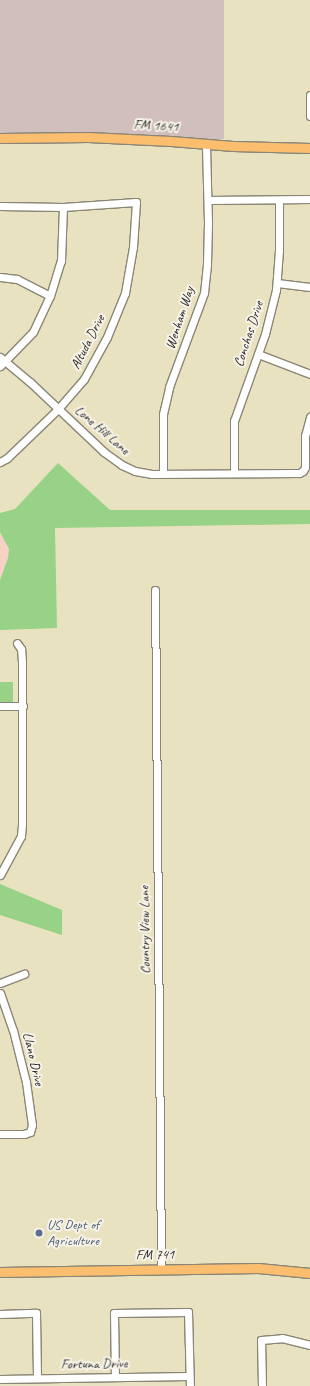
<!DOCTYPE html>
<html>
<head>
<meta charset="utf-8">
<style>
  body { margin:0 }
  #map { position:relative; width:310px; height:1386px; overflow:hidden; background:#e9e2c0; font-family:Caveat,sans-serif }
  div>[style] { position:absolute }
  .built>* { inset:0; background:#f6d2c4 }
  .industrial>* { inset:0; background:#d1bfbe; transform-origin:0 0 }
  .green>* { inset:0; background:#98d286; transform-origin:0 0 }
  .roads { filter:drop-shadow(1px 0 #8a8676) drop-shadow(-1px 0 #8a8676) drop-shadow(0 1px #8a8676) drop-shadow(0 -1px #8a8676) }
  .minor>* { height:7px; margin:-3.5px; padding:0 3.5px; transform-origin:3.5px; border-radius:3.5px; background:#fff }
  .major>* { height:9px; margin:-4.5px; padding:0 4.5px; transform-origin:4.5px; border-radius:4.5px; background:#fabe6e }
  .dots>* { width:11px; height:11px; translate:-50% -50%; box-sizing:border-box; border:2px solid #f7f3e8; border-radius:50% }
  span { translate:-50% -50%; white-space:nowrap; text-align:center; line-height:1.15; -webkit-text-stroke:4px #f7f3e8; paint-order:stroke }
  .street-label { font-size:14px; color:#2b2b2b }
  .service-label { font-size:14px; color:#4e5e75 }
  .left { translate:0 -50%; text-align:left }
</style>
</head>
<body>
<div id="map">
  <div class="built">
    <i style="clip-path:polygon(0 532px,9px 549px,8px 558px,0 580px)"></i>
  </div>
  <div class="industrial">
    <i style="left:0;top:0;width:224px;height:139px"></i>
  </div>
  <div class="green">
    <i style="clip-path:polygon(58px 463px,110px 510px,310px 510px,310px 524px,55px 528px,57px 628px,0 630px,0 580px,8px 558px,9px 549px,0 532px,0 513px,15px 509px)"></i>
    <i style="left:0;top:682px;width:13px;height:20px"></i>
    <i style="clip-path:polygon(0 884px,62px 910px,62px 935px,0 915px)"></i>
  </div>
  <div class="roads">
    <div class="minor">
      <i style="left:310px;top:95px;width:21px;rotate:90deg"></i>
      <i style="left:208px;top:200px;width:102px;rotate:-0.6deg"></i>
      <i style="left:0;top:206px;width:63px;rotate:0.9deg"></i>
      <i style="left:63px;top:207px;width:73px;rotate:-3.9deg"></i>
      <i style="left:136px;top:202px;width:45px;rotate:93.8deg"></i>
      <i style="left:133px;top:247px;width:47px;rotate:99.9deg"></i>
      <i style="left:125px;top:293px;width:48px;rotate:112.2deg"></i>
      <i style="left:107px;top:337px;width:48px;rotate:118.7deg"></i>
      <i style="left:84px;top:379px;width:40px;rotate:131deg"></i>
      <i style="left:58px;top:409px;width:71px;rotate:136.1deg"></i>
      <i style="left:7px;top:458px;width:8px;rotate:150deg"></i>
      <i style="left:0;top:277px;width:17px;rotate:7deg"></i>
      <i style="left:17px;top:279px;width:37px;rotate:27deg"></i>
      <i style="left:277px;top:283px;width:33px;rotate:7deg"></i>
      <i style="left:258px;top:354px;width:56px;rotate:21deg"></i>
      <i style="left:0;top:357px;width:39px;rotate:40deg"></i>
      <i style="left:30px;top:382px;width:102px;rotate:43.4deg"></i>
      <i style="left:104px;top:452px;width:22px;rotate:36deg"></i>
      <i style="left:122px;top:465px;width:14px;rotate:25deg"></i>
      <i style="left:135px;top:471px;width:17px;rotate:10deg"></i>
      <i style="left:152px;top:474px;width:147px;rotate:-0.4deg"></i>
      <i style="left:299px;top:473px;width:4px;rotate:-27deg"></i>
      <i style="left:303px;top:471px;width:4px;rotate:-63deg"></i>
      <i style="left:305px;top:467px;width:31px;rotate:-90deg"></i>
      <i style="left:305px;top:436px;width:20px;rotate:-75deg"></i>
      <i style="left:0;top:366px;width:47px;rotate:-45.9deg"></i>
      <i style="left:33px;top:332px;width:40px;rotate:-65deg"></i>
      <i style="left:50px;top:296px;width:37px;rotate:-73deg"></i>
      <i style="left:61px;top:261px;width:54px;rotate:-87.9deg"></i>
      <i style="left:163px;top:473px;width:59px;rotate:-90deg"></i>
      <i style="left:163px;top:414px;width:28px;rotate:-77deg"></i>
      <i style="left:169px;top:387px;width:100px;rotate:-69.6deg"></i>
      <i style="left:204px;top:293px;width:29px;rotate:-84deg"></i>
      <i style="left:207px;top:264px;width:42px;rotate:-88.6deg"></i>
      <i style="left:208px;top:222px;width:78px;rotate:-91.5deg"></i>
      <i style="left:234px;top:473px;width:52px;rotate:-90deg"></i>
      <i style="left:234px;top:421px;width:92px;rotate:-70.4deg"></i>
      <i style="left:265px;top:334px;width:45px;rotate:-76deg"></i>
      <i style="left:276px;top:290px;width:40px;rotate:-85.7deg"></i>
      <i style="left:279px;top:250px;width:50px;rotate:-90deg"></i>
      <i style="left:155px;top:590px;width:679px;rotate:89.49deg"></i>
      <i style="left:0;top:706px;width:23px"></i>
      <i style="left:0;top:875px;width:44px;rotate:-61.7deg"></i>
      <i style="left:21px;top:836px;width:12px;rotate:-85deg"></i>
      <i style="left:22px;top:824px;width:162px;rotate:-90deg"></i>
      <i style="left:22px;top:662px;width:13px;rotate:-94deg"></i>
      <i style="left:21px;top:649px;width:7px;rotate:-124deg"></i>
      <i style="left:0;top:983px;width:26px;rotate:-21deg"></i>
      <i style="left:0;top:993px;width:39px;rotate:71deg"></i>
      <i style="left:13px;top:1030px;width:54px;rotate:76deg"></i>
      <i style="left:26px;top:1082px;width:43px;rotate:82.1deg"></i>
      <i style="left:32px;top:1125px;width:7px;rotate:106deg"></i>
      <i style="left:30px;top:1132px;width:6px;rotate:162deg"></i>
      <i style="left:24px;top:1134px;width:24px;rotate:180deg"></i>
      <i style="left:0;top:1314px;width:36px;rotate:-2deg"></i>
      <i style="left:36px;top:1313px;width:65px;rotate:89.1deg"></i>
      <i style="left:115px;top:1377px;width:64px;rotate:-90.9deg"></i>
      <i style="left:114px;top:1313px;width:74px;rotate:-0.8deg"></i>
      <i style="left:188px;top:1312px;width:74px;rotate:88.5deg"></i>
      <i style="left:0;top:1379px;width:189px;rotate:-0.9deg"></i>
      <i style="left:262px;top:1386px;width:46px;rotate:-91.2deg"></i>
      <i style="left:261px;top:1340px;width:21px;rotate:-5deg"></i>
      <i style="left:282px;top:1338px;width:29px;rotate:14deg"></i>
    </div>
    <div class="major">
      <i style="left:0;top:138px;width:88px;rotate:-0.7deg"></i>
      <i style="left:88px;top:137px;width:83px;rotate:2.8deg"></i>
      <i style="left:171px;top:141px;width:62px;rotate:4.6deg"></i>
      <i style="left:233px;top:146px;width:77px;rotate:1.5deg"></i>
      <i style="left:0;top:1272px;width:258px;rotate:-0.9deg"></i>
      <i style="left:258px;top:1268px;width:52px;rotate:5.5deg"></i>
    </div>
  </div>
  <div class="dots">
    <i style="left:39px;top:1233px;background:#5c6f8a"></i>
  </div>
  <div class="street-label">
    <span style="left:156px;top:126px;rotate:3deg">FM 1641</span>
    <span style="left:180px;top:318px;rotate:-72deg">Wenham Way</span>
    <span style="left:249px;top:334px;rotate:-72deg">Conchas Drive</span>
    <span style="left:88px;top:342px;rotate:-63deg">Altuda Drive</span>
    <span style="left:102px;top:430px;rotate:41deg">Lone Hill Lane</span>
    <span style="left:145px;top:930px;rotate:-91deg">Country View Lane</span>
    <span style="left:33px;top:1059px;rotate:77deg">Llano Drive</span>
    <span style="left:155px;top:1255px;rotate:-1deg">FM 741</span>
    <span style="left:94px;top:1364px;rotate:-1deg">Fortuna Drive</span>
  </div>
  <div class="service-label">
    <span class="left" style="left:47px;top:1233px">US Dept of<br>Agriculture</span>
  </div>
</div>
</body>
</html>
